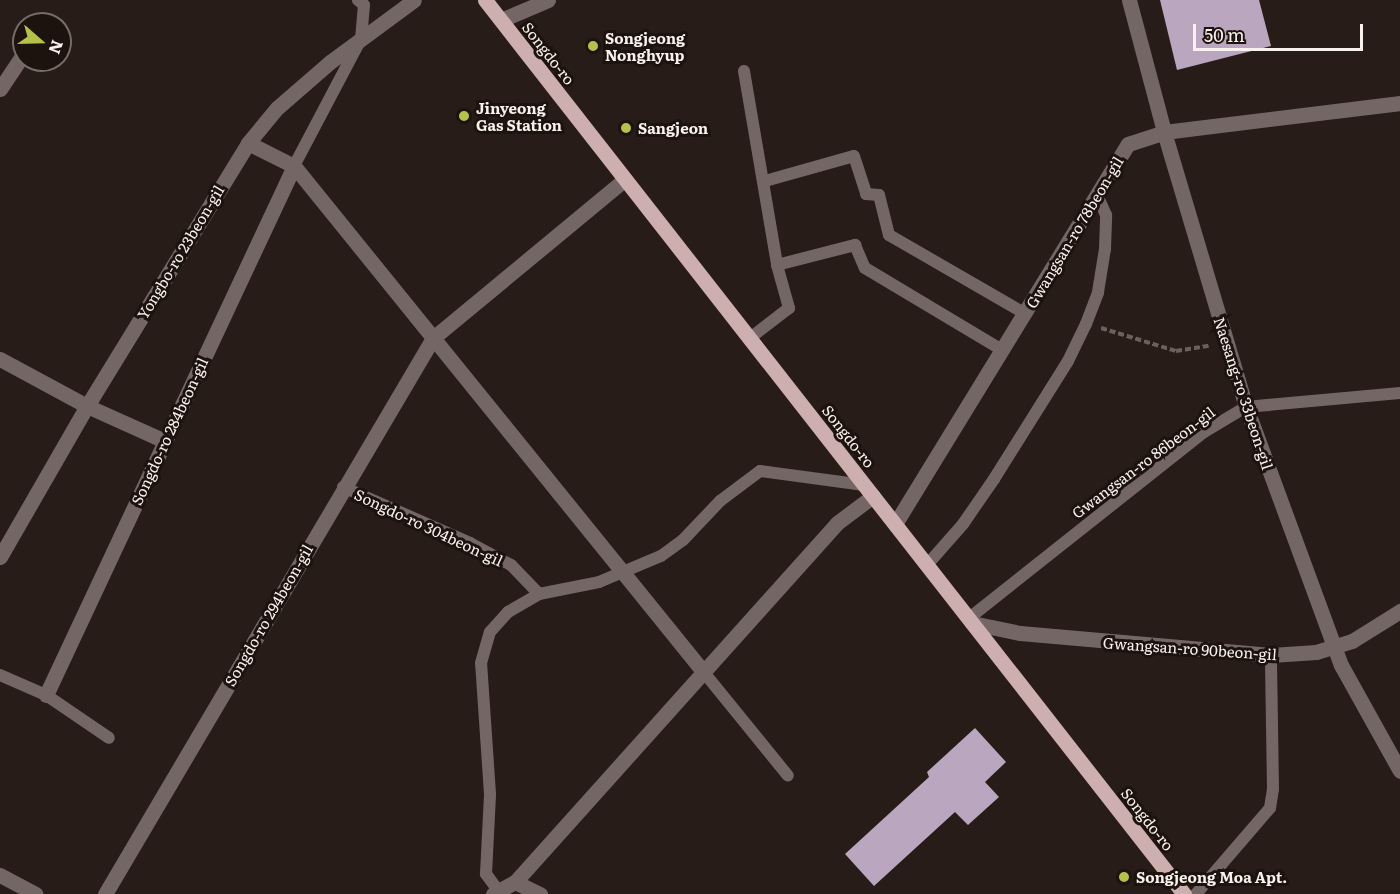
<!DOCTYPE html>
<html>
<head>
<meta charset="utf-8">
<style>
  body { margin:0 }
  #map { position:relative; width:1400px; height:894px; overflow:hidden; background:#271c17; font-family:Literata,serif }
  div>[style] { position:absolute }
  .building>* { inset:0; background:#baa6be }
  .path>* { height:4px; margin-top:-2px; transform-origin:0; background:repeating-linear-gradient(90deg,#6b615c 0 6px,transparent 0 9px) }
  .lane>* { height:12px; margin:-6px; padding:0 6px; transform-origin:6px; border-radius:6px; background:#756666 }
  .street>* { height:15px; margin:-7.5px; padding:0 7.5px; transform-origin:7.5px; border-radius:7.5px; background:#756666 }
  .primary>* { height:15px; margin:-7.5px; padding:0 7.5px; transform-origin:7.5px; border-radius:7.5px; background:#cdafaf }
  .dots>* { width:16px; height:16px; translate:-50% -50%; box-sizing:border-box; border:3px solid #1d130e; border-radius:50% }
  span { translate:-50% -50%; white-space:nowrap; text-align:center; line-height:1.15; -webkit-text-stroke:6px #1d130e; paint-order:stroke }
  .poi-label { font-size:15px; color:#f9f1ed; font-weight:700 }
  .left { translate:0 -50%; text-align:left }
  .street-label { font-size:15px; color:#f9f1ed }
  .north { position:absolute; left:12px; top:12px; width:60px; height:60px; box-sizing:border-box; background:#1d130e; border:2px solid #756c67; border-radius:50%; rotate:110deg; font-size:16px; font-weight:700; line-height:24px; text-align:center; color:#f9f1ed }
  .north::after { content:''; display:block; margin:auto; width:21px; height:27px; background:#b4c24a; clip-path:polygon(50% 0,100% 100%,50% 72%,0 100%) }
  .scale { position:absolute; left:1193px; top:24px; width:170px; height:27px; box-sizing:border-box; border:3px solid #f9f1ed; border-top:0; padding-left:8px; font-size:18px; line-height:21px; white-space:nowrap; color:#f9f1ed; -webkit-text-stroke:4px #1d130e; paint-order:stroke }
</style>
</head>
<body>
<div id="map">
  <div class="building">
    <i style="clip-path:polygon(1160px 0,1259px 0,1271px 46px,1177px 70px)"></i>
    <i style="clip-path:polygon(975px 728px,1006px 762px,985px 782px,999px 797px,968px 825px,955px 812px,874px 886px,845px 854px,929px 777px,927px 772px)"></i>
  </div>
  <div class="path">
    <i style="left:1101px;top:328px;width:78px;rotate:17deg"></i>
    <i style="left:1176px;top:351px;width:33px;rotate:-9deg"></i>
  </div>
  <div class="lane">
    <i style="left:744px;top:71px;width:197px;rotate:80.3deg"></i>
    <i style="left:777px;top:265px;width:45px;rotate:74.4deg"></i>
    <i style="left:789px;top:308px;width:49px;rotate:142.4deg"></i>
    <i style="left:294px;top:166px;width:144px;rotate:-62.2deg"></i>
    <i style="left:361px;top:39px;width:34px;rotate:-85deg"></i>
    <i style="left:364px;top:5px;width:8px;rotate:-140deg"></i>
    <i style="left:765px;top:181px;width:92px;rotate:-15.7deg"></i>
    <i style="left:854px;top:156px;width:40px;rotate:72deg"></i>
    <i style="left:866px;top:194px;width:13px;rotate:4deg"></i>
    <i style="left:879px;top:195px;width:41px;rotate:76deg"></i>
    <i style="left:889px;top:235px;width:156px;rotate:30deg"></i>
    <i style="left:777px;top:265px;width:81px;rotate:-14.4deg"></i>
    <i style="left:855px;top:245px;width:25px;rotate:67deg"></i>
    <i style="left:865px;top:268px;width:160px;rotate:30.9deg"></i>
    <i style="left:343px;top:487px;width:139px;rotate:23.8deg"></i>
    <i style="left:470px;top:543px;width:47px;rotate:28.2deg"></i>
    <i style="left:511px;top:565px;width:40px;rotate:46deg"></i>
    <i style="left:927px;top:565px;width:55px;rotate:-48.7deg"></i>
    <i style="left:963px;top:524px;width:55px;rotate:-55.4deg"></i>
    <i style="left:994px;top:479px;width:139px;rotate:-57.9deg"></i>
    <i style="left:1068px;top:361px;width:41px;rotate:-64.1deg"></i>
    <i style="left:1086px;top:324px;width:34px;rotate:-69deg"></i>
    <i style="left:1098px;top:292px;width:44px;rotate:-80.8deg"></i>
    <i style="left:1105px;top:249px;width:34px;rotate:-88deg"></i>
    <i style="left:1106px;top:215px;width:22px;rotate:-114deg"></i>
    <i style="left:968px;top:619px;width:301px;rotate:-38.4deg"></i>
    <i style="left:1204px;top:432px;width:49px;rotate:-30.8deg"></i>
    <i style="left:1246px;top:407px;width:155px;rotate:-5.2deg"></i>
    <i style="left:702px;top:670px;width:136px;rotate:50.9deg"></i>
    <i style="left:0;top:675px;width:50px;rotate:23.5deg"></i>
    <i style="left:46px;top:695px;width:76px;rotate:34.3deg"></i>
    <i style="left:497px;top:889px;width:19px;rotate:-126deg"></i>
    <i style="left:486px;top:874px;width:80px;rotate:-87.1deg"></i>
    <i style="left:490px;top:794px;width:131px;rotate:-93.9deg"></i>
    <i style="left:481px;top:663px;width:32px;rotate:-74deg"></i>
    <i style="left:490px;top:632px;width:27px;rotate:-48deg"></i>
    <i style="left:508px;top:612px;width:36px;rotate:-30deg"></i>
    <i style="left:539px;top:594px;width:61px;rotate:-11.3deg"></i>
    <i style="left:599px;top:582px;width:67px;rotate:-22.8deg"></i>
    <i style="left:661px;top:556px;width:27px;rotate:-36deg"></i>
    <i style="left:683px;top:540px;width:54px;rotate:-46.5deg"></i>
    <i style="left:720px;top:501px;width:50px;rotate:-36.9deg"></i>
    <i style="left:760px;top:471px;width:105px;rotate:7.7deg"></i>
    <i style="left:1196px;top:894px;width:113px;rotate:-49.3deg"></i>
    <i style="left:1270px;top:808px;width:19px;rotate:-81deg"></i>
    <i style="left:1273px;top:789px;width:134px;rotate:-90.9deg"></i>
  </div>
  <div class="street">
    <i style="left:1129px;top:0;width:137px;rotate:75.1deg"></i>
    <i style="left:1164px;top:132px;width:287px;rotate:73.4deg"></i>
    <i style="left:1246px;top:407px;width:275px;rotate:69.8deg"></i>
    <i style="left:1341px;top:665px;width:121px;rotate:60.9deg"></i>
    <i style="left:501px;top:20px;width:51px;rotate:-23.1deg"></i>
    <i style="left:0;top:89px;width:43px;rotate:-56.3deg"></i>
    <i style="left:248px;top:143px;width:45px;rotate:-50.4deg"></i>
    <i style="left:277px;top:108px;width:70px;rotate:-41deg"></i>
    <i style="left:330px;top:62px;width:104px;rotate:-36.4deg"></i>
    <i style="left:0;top:359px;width:99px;rotate:28.4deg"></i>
    <i style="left:87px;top:406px;width:85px;rotate:24.2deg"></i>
    <i style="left:895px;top:524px;width:446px;rotate:-58.5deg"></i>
    <i style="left:1128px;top:144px;width:38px;rotate:-18deg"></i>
    <i style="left:1164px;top:132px;width:238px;rotate:-7deg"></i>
    <i style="left:0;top:557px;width:174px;rotate:-60.1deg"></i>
    <i style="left:87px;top:406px;width:308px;rotate:-58.5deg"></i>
    <i style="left:248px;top:143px;width:51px;rotate:26.6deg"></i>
    <i style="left:294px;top:166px;width:648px;rotate:51.01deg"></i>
    <i style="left:972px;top:623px;width:49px;rotate:11.8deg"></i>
    <i style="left:1020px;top:633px;width:252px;rotate:5deg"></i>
    <i style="left:1271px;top:655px;width:45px;rotate:-3.8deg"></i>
    <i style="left:1316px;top:652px;width:38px;rotate:-17deg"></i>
    <i style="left:1352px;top:641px;width:57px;rotate:-32deg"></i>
    <i style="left:46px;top:695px;width:584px;rotate:-64.88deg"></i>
    <i style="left:0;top:875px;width:40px;rotate:28deg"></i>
    <i style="left:515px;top:882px;width:482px;rotate:-48.1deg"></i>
    <i style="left:837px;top:523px;width:45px;rotate:-36.9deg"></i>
    <i style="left:105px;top:894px;width:646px;rotate:-59.46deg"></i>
    <i style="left:433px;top:338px;width:249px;rotate:-39.6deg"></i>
    <i style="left:493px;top:894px;width:25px;rotate:-29deg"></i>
    <i style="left:515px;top:882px;width:28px;rotate:26deg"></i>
  </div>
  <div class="primary">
    <i style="left:485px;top:0;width:1135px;rotate:51.98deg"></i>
  </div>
  <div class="dots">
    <i style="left:593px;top:46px;background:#b4c24a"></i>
    <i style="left:464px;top:116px;background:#b4c24a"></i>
    <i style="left:626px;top:128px;background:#b4c24a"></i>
    <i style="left:1124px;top:877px;background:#b4c24a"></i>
  </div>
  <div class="poi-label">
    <span class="left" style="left:605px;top:46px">Songjeong<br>Nonghyup</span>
    <span class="left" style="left:476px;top:116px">Jinyeong<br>Gas Station</span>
    <span class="left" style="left:638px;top:128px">Sangjeon</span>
    <span class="left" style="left:1136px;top:877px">Songjeong Moa Apt.</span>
  </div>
  <div class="street-label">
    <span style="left:549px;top:53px;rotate:52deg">Songdo-ro</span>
    <span style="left:1074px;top:232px;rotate:-59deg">Gwangsan-ro 78beon-gil</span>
    <span style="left:180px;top:252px;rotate:-59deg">Yongbo-ro 23beon-gil</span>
    <span style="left:1244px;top:393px;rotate:72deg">Naesang-ro 33beon-gil</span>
    <span style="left:169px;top:431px;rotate:-65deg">Songdo-ro 284beon-gil</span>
    <span style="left:849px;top:436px;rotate:52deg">Songdo-ro</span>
    <span style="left:1143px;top:462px;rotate:-37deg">Gwangsan-ro 86beon-gil</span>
    <span style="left:429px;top:527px;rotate:25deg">Songdo-ro 304beon-gil</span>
    <span style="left:268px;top:615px;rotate:-60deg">Songdo-ro 294beon-gil</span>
    <span style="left:1190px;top:648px;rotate:4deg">Gwangsan-ro 90beon-gil</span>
    <span style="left:1148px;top:819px;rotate:52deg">Songdo-ro</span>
  </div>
  <div class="north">N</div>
  <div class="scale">50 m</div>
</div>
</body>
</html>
